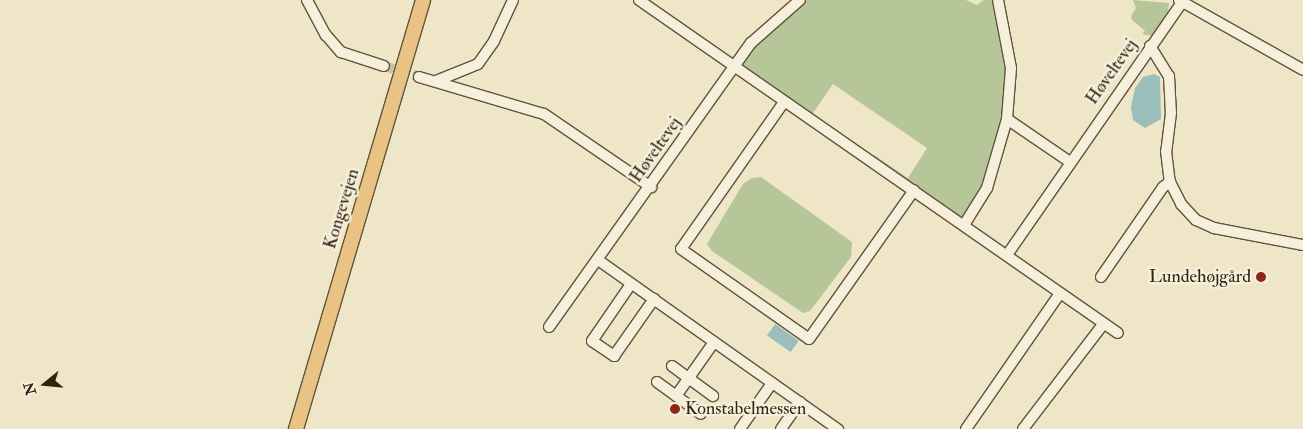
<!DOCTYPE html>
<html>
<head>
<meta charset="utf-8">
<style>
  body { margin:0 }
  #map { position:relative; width:1303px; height:429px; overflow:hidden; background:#efe6c7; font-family:"IM FELL Double Pica",serif }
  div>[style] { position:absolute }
  .green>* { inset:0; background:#b6c698 }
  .water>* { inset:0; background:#9abeba; transform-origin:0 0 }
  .minor-tunnel>* { height:10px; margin-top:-5px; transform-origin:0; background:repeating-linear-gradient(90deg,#c9bfa3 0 10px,transparent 0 15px) }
  .roads { filter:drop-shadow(1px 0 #61533e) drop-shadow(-1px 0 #61533e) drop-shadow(0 1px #61533e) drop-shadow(0 -1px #61533e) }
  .minor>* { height:10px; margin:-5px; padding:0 5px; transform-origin:5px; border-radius:5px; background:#f5efdb }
  .major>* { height:14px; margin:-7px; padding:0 7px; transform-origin:7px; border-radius:7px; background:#e8c384 }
  .dots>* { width:14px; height:14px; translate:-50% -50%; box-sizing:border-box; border:2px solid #f5efdb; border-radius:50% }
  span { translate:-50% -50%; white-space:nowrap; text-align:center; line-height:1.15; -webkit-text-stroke:5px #f5efdb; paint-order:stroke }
  .street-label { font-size:18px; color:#322211 }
  .poi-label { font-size:18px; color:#322211 }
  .right { translate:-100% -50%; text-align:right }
  .left { translate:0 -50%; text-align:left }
  .north { position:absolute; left:20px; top:359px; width:50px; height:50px; -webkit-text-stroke:4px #f5efdb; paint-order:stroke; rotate:253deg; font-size:14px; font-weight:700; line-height:20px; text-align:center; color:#322211 }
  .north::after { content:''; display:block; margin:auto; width:18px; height:22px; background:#322211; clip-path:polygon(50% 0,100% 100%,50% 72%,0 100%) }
</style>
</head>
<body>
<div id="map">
  <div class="green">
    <i style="clip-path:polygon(806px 0,966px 0,977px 5px,984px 0,994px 0,1006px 64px,1005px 109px,994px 157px,982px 187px,964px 216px,960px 218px,873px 158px,874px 155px,908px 178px,927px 148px,833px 84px,813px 113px,829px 128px,742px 66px,742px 62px,768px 31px)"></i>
    <i style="clip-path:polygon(1133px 0,1169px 3px,1168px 13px,1153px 36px,1142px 34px,1145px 31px,1132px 20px,1131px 16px,1136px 8px)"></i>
    <i style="clip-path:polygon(761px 177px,852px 242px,851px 257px,810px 311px,803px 313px,712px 251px,707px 244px,743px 184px,752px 178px)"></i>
  </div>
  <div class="water">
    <i style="clip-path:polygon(1154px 74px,1160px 77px,1161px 119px,1145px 128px,1133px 120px,1131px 107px,1135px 88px,1143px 77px)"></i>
    <i style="left:775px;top:324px;width:29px;height:14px;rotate:35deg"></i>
  </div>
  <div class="minor-tunnel">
    <i style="left:384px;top:66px;width:37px;rotate:17deg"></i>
  </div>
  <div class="roads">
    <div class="minor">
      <i style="left:307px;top:0;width:40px;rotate:62deg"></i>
      <i style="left:326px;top:35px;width:23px;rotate:49deg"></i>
      <i style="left:341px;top:52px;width:45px;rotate:18deg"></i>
      <i style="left:639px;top:0;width:583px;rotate:34.81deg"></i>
      <i style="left:1179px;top:0;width:142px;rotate:29.4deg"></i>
      <i style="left:1150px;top:46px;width:36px;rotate:58deg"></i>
      <i style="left:1169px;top:76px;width:37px;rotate:87deg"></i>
      <i style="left:1171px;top:113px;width:38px;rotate:97deg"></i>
      <i style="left:1166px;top:151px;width:31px;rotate:83deg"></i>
      <i style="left:1170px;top:182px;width:25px;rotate:63deg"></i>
      <i style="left:1181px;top:204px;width:22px;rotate:47deg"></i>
      <i style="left:1196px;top:220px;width:20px;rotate:24deg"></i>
      <i style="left:1214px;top:228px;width:91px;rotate:10.8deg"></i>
      <i style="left:419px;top:77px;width:130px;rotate:16.5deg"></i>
      <i style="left:544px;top:114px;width:130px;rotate:34.3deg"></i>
      <i style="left:436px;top:81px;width:45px;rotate:-22deg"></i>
      <i style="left:478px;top:64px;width:28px;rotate:-55deg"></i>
      <i style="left:494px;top:41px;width:45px;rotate:-65.1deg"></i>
      <i style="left:784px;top:102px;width:179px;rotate:125deg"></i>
      <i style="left:681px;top:249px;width:156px;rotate:35.1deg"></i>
      <i style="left:809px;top:339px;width:182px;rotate:-54.8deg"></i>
      <i style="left:1007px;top:119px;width:76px;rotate:34.3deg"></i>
      <i style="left:964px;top:225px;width:44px;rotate:-58.1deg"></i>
      <i style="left:987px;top:188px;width:72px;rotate:-73.8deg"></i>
      <i style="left:1007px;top:119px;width:51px;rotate:-85.5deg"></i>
      <i style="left:1011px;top:68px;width:69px;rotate:-100.8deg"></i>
      <i style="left:1007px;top:255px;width:308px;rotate:-55.3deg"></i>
      <i style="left:598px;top:260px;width:294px;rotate:35.2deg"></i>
      <i style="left:1101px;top:277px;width:109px;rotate:-55.4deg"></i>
      <i style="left:1163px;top:187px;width:9px;rotate:-36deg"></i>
      <i style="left:631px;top:284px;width:69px;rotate:124.4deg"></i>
      <i style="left:592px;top:341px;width:27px;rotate:34deg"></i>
      <i style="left:614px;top:356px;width:70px;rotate:-54.9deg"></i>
      <i style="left:549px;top:327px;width:349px;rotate:-54.6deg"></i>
      <i style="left:751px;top:43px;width:65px;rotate:-41.3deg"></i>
      <i style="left:672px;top:366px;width:51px;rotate:36.2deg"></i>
      <i style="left:657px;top:382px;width:54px;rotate:36deg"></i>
      <i style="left:676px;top:396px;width:66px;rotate:-54.9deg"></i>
      <i style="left:740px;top:429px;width:56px;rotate:-55.2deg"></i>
      <i style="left:781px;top:429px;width:33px;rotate:-55deg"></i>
      <i style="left:966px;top:429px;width:165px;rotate:-55.3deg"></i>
      <i style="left:1023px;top:429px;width:133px;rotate:-52.6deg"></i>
    </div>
    <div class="major">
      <i style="left:296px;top:429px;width:447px;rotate:-73.5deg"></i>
    </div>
  </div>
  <div class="dots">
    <i style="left:1261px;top:277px;background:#8f2418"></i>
    <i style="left:675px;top:409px;background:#8f2418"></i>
  </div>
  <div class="street-label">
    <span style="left:1112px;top:72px;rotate:-55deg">Høveltevej</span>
    <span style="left:656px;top:150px;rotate:-55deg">Høveltevej</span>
    <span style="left:342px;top:209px;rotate:-73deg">Kongevejen</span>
  </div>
  <div class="poi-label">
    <span class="right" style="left:1251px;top:277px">Lundehøjgård</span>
    <span class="left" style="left:685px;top:409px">Konstabelmessen</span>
  </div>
  <div class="north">N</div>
</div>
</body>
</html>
